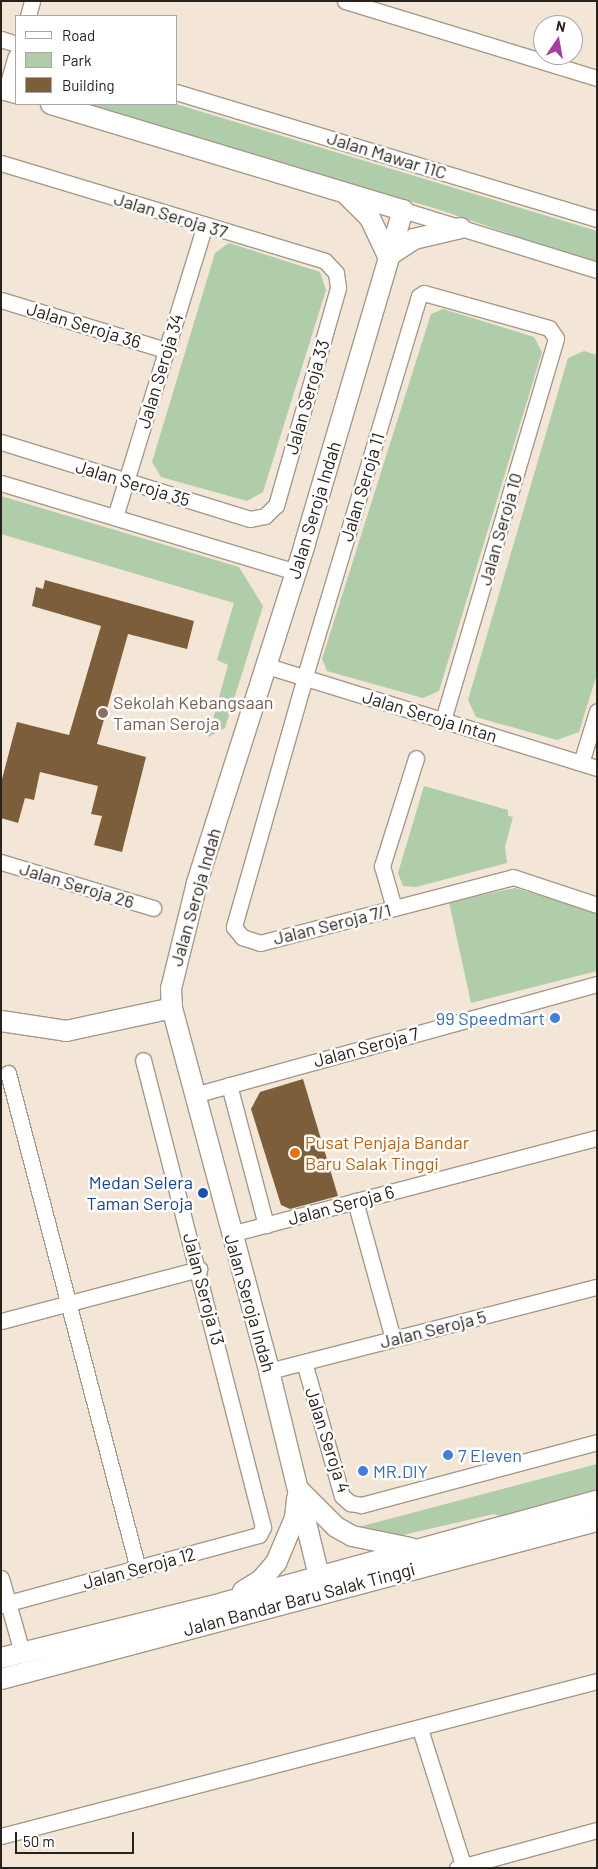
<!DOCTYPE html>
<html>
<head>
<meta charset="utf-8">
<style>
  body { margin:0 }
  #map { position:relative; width:598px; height:1869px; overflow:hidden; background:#f4e6d6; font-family:Barlow,sans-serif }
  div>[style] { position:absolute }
  .green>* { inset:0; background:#aecda8 }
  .building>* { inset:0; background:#7d5e3a }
  .roads { filter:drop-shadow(1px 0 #a5988a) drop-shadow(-1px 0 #a5988a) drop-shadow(0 1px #a5988a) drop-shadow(0 -1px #a5988a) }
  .street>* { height:15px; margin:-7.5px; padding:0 7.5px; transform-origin:7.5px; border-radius:7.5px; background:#fff }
  .secondary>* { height:20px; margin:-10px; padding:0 10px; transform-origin:10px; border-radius:10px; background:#fff }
  .dots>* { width:14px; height:14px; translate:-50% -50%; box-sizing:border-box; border:2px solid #fff; border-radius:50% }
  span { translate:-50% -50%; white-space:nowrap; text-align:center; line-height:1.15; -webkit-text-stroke:5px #fff; paint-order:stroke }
  .street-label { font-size:18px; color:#27221c }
  .education-label { font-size:18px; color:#785e54 }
  .left { translate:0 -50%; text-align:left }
  .shop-label { font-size:18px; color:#366cbe }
  .right { translate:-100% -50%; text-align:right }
  .food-label { font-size:18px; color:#c56008 }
  .transit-label { font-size:18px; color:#164399 }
  .frame { position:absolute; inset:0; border:2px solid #27221c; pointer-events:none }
  .legend { position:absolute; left:15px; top:15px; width:162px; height:90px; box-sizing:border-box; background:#fff; border:1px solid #a9a7a4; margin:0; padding:6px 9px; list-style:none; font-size:15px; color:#27221c }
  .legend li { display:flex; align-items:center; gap:10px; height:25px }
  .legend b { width:25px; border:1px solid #a9a7a4 }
  .north { position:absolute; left:533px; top:15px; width:50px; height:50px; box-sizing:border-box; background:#fff; border:1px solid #a9a7a4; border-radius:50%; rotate:12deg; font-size:14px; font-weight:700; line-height:20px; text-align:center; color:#27221c }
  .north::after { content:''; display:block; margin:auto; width:18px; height:22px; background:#a83d9d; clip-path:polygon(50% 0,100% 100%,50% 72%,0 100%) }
  .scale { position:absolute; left:15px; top:1832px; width:119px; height:22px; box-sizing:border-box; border:2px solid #27221c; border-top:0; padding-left:6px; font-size:15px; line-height:18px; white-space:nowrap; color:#27221c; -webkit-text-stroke:4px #fff; paint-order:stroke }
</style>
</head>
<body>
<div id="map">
  <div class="green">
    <i style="clip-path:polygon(86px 104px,176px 104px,597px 231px,597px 264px,440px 210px)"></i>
    <i style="clip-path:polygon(229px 243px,320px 272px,326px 290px,263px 492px,247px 501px,161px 477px,152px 462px,215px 253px)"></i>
    <i style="clip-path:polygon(443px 309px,534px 337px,542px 352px,439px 691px,423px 698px,327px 671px,322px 659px,431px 314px)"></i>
    <i style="clip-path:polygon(584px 351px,597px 355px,597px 674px,579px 732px,557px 740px,476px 717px,468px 700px,568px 358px)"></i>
    <i style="clip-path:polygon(1px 496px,239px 567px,263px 606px,225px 728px,208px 737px,228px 665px,217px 660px,234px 603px,1px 534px)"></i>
    <i style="clip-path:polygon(424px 786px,508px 810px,508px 816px,513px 817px,505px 847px,507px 863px,416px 887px,403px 886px,398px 873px)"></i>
    <i style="clip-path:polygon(515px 888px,597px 913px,597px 971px,471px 1003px,449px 902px)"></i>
    <i style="clip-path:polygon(597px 1464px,597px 1492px,506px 1518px,494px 1514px,394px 1537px,351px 1529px)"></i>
  </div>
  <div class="building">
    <i style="clip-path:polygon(45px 580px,194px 621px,187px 649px,128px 634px,97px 744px,146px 757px,122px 852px,94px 845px,102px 816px,91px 814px,98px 786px,40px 772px,34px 800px,25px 798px,18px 823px,1px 818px,1px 783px,17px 722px,69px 735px,101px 626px,32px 606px,36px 587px,43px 589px)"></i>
    <i style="clip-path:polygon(303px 1079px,338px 1196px,290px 1209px,281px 1205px,251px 1109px,260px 1092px)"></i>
  </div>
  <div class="roads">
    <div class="street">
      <i style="left:345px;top:1px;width:264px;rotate:17deg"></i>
      <i style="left:28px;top:16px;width:16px;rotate:-75deg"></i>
      <i style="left:1px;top:39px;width:16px;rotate:18deg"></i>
      <i style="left:6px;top:90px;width:35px;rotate:-74deg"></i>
      <i style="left:176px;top:92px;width:440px;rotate:16.8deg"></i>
      <i style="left:1px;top:163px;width:338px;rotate:16.8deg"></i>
      <i style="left:325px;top:261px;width:16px;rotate:47deg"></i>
      <i style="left:336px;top:273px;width:15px;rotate:82deg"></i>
      <i style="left:338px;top:288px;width:226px;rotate:105.9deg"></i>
      <i style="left:276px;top:505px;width:16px;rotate:135deg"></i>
      <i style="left:265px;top:516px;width:15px;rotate:169deg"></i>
      <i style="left:250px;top:519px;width:261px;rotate:-162.8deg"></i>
      <i style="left:403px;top:210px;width:203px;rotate:17.2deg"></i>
      <i style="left:1px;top:300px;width:172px;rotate:16.9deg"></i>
      <i style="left:1px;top:483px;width:308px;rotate:16.8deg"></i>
      <i style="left:115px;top:517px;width:306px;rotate:-72.9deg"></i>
      <i style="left:264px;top:665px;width:349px;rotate:17.2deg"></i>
      <i style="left:443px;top:720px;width:398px;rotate:-73.5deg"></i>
      <i style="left:556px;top:338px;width:12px;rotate:-125deg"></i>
      <i style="left:549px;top:328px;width:130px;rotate:-164.4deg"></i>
      <i style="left:424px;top:293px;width:6px;rotate:149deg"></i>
      <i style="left:419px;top:296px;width:398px;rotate:106.7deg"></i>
      <i style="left:305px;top:677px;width:260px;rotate:105.9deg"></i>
      <i style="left:234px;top:927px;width:13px;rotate:51deg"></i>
      <i style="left:242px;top:937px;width:19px;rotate:18deg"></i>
      <i style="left:260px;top:943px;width:261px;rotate:-14.6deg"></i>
      <i style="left:513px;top:877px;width:89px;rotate:18.4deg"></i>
      <i style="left:581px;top:763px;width:54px;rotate:-72.9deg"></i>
      <i style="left:1px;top:862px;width:159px;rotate:16.8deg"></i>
      <i style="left:394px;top:908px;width:44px;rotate:-105.9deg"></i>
      <i style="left:382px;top:866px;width:113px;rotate:-72.5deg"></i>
      <i style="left:8px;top:1073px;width:513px;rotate:75.31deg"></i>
      <i style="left:229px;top:1085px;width:145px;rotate:75.2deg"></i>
      <i style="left:194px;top:1095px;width:418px;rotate:-15.4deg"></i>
      <i style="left:355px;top:1201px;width:143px;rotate:74.6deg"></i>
      <i style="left:230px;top:1234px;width:379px;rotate:-14.7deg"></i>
      <i style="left:1px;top:1321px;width:205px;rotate:-14.7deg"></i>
      <i style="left:304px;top:1362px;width:139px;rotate:74.2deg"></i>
      <i style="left:342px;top:1496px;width:11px;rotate:41deg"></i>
      <i style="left:350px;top:1503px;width:11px;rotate:10deg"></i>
      <i style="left:361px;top:1505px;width:244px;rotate:-14.9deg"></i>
      <i style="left:269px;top:1371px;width:339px;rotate:-14.4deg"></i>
      <i style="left:1px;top:1578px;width:77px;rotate:74.2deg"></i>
      <i style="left:1px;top:1605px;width:267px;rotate:-15.2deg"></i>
      <i style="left:259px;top:1535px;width:9px;rotate:-63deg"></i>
      <i style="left:263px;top:1527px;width:482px;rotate:-104.4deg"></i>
      <i style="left:420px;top:1729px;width:146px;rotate:72.4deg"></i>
      <i style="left:1px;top:1836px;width:616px;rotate:-14.58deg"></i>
      <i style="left:457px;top:1868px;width:145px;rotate:-15.2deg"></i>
    </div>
    <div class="secondary">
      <i style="left:1px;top:89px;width:16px;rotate:15deg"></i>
      <i style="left:51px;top:104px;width:368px;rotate:16.8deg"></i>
      <i style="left:403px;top:210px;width:348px;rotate:106.4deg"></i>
      <i style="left:305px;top:544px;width:356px;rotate:107.7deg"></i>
      <i style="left:197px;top:883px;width:109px;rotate:103.8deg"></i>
      <i style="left:171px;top:989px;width:19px;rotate:87deg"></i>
      <i style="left:172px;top:1008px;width:376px;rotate:75deg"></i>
      <i style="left:269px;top:1371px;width:228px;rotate:76.3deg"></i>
      <i style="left:346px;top:194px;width:34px;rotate:45deg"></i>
      <i style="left:370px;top:218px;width:42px;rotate:64.7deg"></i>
      <i style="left:388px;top:256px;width:31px;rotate:-33deg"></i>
      <i style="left:414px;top:239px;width:48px;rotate:-13.2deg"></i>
      <i style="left:1px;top:1021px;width:66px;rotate:8.7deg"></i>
      <i style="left:66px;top:1031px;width:108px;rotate:-12.2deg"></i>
      <i style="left:299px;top:1490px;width:52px;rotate:45deg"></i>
      <i style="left:336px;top:1527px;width:18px;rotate:29deg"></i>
      <i style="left:352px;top:1536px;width:60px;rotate:11.5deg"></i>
      <i style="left:243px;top:1591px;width:21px;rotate:-31deg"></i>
      <i style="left:261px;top:1580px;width:23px;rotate:-49deg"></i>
      <i style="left:276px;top:1563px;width:49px;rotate:-67.1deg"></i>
      <i style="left:295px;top:1518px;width:20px;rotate:-84deg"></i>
      <i style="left:1px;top:1658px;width:229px;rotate:-13.9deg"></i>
      <i style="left:223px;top:1603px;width:388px;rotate:-15.3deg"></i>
      <i style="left:1px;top:1679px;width:617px;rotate:-14.85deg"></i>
    </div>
  </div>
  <div class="dots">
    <i style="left:103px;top:713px;background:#8d6e63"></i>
    <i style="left:555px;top:1018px;background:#3f7fe0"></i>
    <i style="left:295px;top:1153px;background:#e8710a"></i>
    <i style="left:203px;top:1193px;background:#1a4fb4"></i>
    <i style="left:448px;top:1455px;background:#3f7fe0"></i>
    <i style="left:363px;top:1471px;background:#3f7fe0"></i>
  </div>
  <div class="street-label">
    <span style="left:387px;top:155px;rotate:17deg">Jalan Mawar 11C</span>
    <span style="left:171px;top:215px;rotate:17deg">Jalan Seroja 37</span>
    <span style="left:84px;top:325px;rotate:17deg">Jalan Seroja 36</span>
    <span style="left:160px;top:371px;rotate:-73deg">Jalan Seroja 34</span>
    <span style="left:307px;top:397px;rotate:-74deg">Jalan Seroja 33</span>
    <span style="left:133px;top:483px;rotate:17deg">Jalan Seroja 35</span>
    <span style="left:362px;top:487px;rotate:-73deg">Jalan Seroja 11</span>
    <span style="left:314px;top:510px;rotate:-73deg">Jalan Seroja Indah</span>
    <span style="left:500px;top:529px;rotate:-74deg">Jalan Seroja 10</span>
    <span style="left:430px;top:716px;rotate:17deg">Jalan Seroja Intan</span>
    <span style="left:77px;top:885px;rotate:17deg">Jalan Seroja 26</span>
    <span style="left:195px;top:897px;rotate:-74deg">Jalan Seroja Indah</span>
    <span style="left:332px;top:924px;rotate:-14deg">Jalan Seroja 7/1</span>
    <span style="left:366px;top:1047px;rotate:-15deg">Jalan Seroja 7</span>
    <span style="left:341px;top:1205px;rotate:-15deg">Jalan Seroja 6</span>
    <span style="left:204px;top:1289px;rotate:75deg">Jalan Seroja 13</span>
    <span style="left:250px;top:1303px;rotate:74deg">Jalan Seroja Indah</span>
    <span style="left:433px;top:1329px;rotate:-14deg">Jalan Seroja 5</span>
    <span style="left:328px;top:1440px;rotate:72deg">Jalan Seroja 4</span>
    <span style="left:139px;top:1568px;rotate:-15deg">Jalan Seroja 12</span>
    <span style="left:299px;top:1599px;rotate:-15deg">Jalan Bandar Baru Salak Tinggi</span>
  </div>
  <div class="education-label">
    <span class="left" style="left:113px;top:713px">Sekolah Kebangsaan<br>Taman Seroja</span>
  </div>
  <div class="shop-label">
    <span class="right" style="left:545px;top:1018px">99 Speedmart</span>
    <span class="left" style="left:458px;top:1455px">7 Eleven</span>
    <span class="left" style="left:373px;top:1471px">MR.DIY</span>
  </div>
  <div class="food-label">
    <span class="left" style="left:305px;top:1153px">Pusat Penjaja Bandar<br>Baru Salak Tinggi</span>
  </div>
  <div class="transit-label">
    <span class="right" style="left:193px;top:1193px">Medan Selera<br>Taman Seroja</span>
  </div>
  <div class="frame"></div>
  <ul class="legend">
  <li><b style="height:6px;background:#fff"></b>Road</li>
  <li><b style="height:14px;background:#aecda8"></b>Park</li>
  <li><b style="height:14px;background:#7d5e3a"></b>Building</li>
  </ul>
  <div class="north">N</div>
  <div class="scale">50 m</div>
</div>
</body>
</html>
